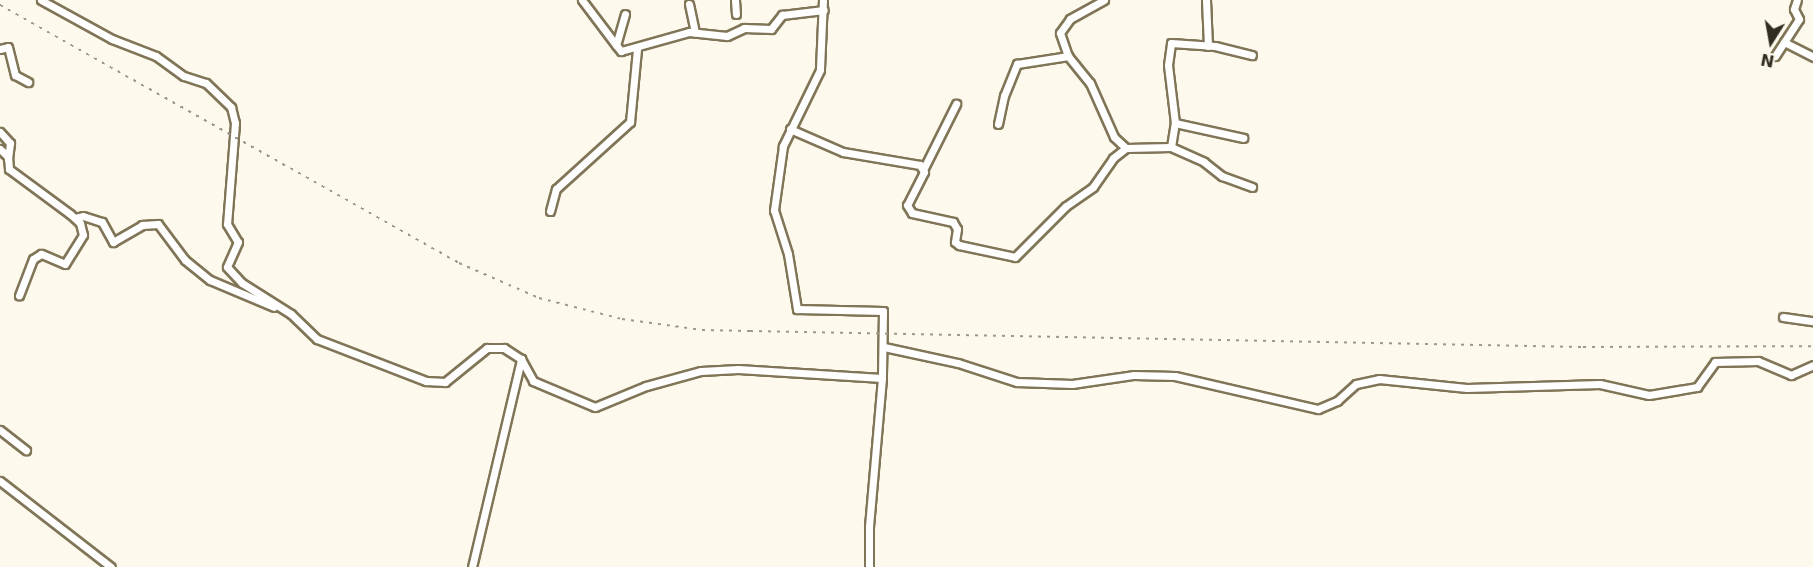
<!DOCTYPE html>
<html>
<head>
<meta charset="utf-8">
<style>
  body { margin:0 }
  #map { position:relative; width:1813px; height:567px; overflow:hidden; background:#fdf9ec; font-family:"DejaVu Sans",sans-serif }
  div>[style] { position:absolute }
  .roads { filter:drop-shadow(2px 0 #807557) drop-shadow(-2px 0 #807557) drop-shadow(0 2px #807557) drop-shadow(0 -2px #807557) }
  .minor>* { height:7px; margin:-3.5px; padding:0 3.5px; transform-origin:3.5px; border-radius:3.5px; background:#fff }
  .rail>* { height:2px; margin-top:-1px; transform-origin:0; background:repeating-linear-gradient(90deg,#9c988b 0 3px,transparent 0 9px) }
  span { translate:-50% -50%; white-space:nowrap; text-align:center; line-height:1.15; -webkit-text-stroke:5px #fdf9ec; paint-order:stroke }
  .north { position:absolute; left:1741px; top:12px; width:60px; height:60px; -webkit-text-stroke:4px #fdf9ec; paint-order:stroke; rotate:191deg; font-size:16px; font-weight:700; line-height:24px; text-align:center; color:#312d20 }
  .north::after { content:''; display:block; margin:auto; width:21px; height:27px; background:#312d20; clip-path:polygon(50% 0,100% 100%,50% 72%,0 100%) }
</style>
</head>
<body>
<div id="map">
  <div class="roads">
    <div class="minor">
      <i style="left:41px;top:0;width:81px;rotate:28.8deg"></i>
      <i style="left:112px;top:39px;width:47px;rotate:21.1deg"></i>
      <i style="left:156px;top:56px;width:34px;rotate:36deg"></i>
      <i style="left:184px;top:76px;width:23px;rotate:18deg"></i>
      <i style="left:206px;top:83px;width:35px;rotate:44deg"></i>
      <i style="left:231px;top:107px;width:16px;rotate:76deg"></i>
      <i style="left:235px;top:123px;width:101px;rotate:94.5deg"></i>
      <i style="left:227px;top:224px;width:21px;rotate:59deg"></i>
      <i style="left:238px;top:242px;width:27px;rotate:114deg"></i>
      <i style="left:227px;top:267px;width:22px;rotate:47deg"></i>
      <i style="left:242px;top:283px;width:58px;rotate:32.3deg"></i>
      <i style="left:291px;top:314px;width:36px;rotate:44deg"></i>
      <i style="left:317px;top:339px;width:117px;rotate:21.1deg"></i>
      <i style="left:426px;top:381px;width:19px;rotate:3deg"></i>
      <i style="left:445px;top:382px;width:54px;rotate:-39deg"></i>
      <i style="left:487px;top:348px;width:17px"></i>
      <i style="left:504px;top:348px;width:20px;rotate:33deg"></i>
      <i style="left:582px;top:0;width:56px;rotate:52.9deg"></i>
      <i style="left:735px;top:0;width:14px;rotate:86deg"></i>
      <i style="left:823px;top:0;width:70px;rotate:92.5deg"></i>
      <i style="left:820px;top:70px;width:85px;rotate:116deg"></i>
      <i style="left:783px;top:146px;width:65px;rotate:98deg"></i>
      <i style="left:774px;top:210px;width:46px;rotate:72.3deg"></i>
      <i style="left:788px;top:254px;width:56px;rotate:80.7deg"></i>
      <i style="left:797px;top:309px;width:86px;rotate:1.3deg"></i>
      <i style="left:883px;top:311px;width:67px;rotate:90.9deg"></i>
      <i style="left:1104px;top:0;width:39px;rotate:151deg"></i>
      <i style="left:1070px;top:19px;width:17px;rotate:126deg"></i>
      <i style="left:1060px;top:33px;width:24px;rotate:71deg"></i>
      <i style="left:1068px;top:56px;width:35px;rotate:51deg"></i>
      <i style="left:1090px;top:83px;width:59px;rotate:66deg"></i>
      <i style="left:1114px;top:137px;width:16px;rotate:43deg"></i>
      <i style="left:1206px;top:0;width:46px;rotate:87.5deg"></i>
      <i style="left:689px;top:4px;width:29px;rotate:78deg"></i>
      <i style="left:625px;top:14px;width:32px;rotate:106deg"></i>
      <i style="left:616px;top:45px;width:8px;rotate:50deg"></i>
      <i style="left:621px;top:51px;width:71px;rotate:-15.6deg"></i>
      <i style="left:689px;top:32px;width:38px;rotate:6deg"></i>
      <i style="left:727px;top:36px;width:19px;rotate:-25deg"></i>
      <i style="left:744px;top:28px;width:27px;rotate:2deg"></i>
      <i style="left:771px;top:29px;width:18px;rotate:-52deg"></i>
      <i style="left:782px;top:15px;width:42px;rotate:-6.8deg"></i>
      <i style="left:1784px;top:42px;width:33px;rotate:27deg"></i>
      <i style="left:0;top:49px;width:8px;rotate:-14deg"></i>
      <i style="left:8px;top:47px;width:29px;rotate:76deg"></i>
      <i style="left:15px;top:75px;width:15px;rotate:28deg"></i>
      <i style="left:1775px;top:56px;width:44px;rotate:-57deg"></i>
      <i style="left:1799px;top:19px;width:11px;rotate:-117deg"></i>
      <i style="left:1794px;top:9px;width:9px;rotate:-72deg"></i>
      <i style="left:1175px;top:123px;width:70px;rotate:12.4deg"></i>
      <i style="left:998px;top:124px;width:29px;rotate:-78deg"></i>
      <i style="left:1004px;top:96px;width:35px;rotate:-68deg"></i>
      <i style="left:1017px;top:64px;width:52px;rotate:-8.9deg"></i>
      <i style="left:790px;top:129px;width:58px;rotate:23.5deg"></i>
      <i style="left:843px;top:152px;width:78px;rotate:9.6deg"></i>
      <i style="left:920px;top:165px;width:8px;rotate:60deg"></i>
      <i style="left:924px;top:172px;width:37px;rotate:117deg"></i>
      <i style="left:907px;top:205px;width:9px;rotate:58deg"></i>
      <i style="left:912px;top:213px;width:42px;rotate:12.4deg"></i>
      <i style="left:953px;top:222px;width:8px;rotate:60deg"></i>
      <i style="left:957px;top:229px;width:13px;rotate:99deg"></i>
      <i style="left:955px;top:242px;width:5px;rotate:37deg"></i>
      <i style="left:959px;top:245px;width:57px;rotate:12.1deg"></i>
      <i style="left:1015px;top:257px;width:72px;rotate:-45deg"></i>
      <i style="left:1066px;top:206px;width:33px;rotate:-35deg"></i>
      <i style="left:1093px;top:187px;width:35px;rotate:-55deg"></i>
      <i style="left:1113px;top:158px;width:16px;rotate:-38deg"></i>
      <i style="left:1126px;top:148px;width:45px;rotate:-1.3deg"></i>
      <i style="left:1171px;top:147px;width:36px;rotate:24deg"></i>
      <i style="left:1204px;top:162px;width:23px;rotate:38deg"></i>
      <i style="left:1222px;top:176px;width:32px;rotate:20deg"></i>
      <i style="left:0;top:132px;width:15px;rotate:48deg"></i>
      <i style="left:10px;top:143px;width:16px;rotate:97deg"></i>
      <i style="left:1171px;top:147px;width:24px;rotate:-81deg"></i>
      <i style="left:1175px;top:123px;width:58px;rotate:-96.9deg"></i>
      <i style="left:1168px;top:65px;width:22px;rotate:-82deg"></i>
      <i style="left:1171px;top:43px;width:44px;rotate:3.9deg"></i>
      <i style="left:1215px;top:46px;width:38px;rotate:14deg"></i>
      <i style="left:0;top:149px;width:11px;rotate:45deg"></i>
      <i style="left:8px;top:157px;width:12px;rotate:85deg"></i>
      <i style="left:9px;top:169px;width:76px;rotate:36.4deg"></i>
      <i style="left:70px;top:214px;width:13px;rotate:42deg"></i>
      <i style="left:80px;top:223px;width:12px;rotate:76deg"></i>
      <i style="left:83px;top:235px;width:34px;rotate:122deg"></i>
      <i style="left:65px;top:264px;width:26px;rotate:-157deg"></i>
      <i style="left:41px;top:254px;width:9px;rotate:148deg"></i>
      <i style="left:33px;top:259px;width:39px;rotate:111deg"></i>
      <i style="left:924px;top:168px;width:72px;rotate:-63.4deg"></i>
      <i style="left:550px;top:211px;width:23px;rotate:-75deg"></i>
      <i style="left:556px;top:189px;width:100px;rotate:-42.2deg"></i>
      <i style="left:630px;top:122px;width:73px;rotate:-84.5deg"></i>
      <i style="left:75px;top:218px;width:8px;rotate:-14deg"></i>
      <i style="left:83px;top:216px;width:20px;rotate:18deg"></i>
      <i style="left:102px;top:222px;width:23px;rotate:61deg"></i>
      <i style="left:113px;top:242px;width:34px;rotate:-30deg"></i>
      <i style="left:142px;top:225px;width:16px;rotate:-4deg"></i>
      <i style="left:158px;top:224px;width:45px;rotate:53.1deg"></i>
      <i style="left:185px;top:260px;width:32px;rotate:39deg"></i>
      <i style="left:210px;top:280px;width:69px;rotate:22.9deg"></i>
      <i style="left:1783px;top:317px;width:30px;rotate:8deg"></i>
      <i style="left:884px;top:347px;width:76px;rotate:12.2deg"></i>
      <i style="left:958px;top:363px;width:62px;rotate:17.9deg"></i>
      <i style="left:1017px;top:382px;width:55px;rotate:2.1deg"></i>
      <i style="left:1072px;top:384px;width:63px;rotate:-8.3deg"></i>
      <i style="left:1134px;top:375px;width:41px;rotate:1.4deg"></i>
      <i style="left:1175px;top:376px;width:147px;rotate:13deg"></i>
      <i style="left:1318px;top:409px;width:21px;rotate:-23deg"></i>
      <i style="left:1337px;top:401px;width:25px;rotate:-42deg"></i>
      <i style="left:1356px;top:384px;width:24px;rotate:-12deg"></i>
      <i style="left:1379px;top:379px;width:88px;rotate:5.8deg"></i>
      <i style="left:1467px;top:388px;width:133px;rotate:-1.7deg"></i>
      <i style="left:1600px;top:384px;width:50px;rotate:12.7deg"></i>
      <i style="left:1649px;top:395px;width:49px;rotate:-9.5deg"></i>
      <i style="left:1697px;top:387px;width:31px;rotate:-54deg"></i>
      <i style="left:1715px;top:362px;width:43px;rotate:-1.3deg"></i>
      <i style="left:1758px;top:361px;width:36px;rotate:23deg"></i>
      <i style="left:1791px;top:375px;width:24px;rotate:-24deg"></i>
      <i style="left:0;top:430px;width:33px;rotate:38deg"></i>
      <i style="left:0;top:481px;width:140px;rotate:37.8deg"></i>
      <i style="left:472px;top:567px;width:214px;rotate:-76.7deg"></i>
      <i style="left:521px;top:359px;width:25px;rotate:61deg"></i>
      <i style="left:533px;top:381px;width:67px;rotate:22.8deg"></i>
      <i style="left:595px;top:407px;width:55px;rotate:-22.4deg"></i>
      <i style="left:646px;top:386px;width:57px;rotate:-15.3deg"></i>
      <i style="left:701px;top:371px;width:37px;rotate:-3deg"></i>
      <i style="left:738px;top:369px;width:144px;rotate:3.6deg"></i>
      <i style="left:882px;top:378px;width:150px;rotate:95deg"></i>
      <i style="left:869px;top:527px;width:40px;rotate:90deg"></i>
    </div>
  </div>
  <div class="rail">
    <i style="left:0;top:5px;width:527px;rotate:29.34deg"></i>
    <i style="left:459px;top:263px;width:87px;rotate:23.6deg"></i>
    <i style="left:539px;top:298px;width:86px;rotate:14.2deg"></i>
    <i style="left:622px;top:319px;width:81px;rotate:7.8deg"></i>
    <i style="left:702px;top:330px;width:48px;rotate:1.2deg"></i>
    <i style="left:750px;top:331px;width:833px;rotate:1.1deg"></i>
    <i style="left:1583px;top:347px;width:230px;rotate:-0.2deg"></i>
  </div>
  <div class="north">N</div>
</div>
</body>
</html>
